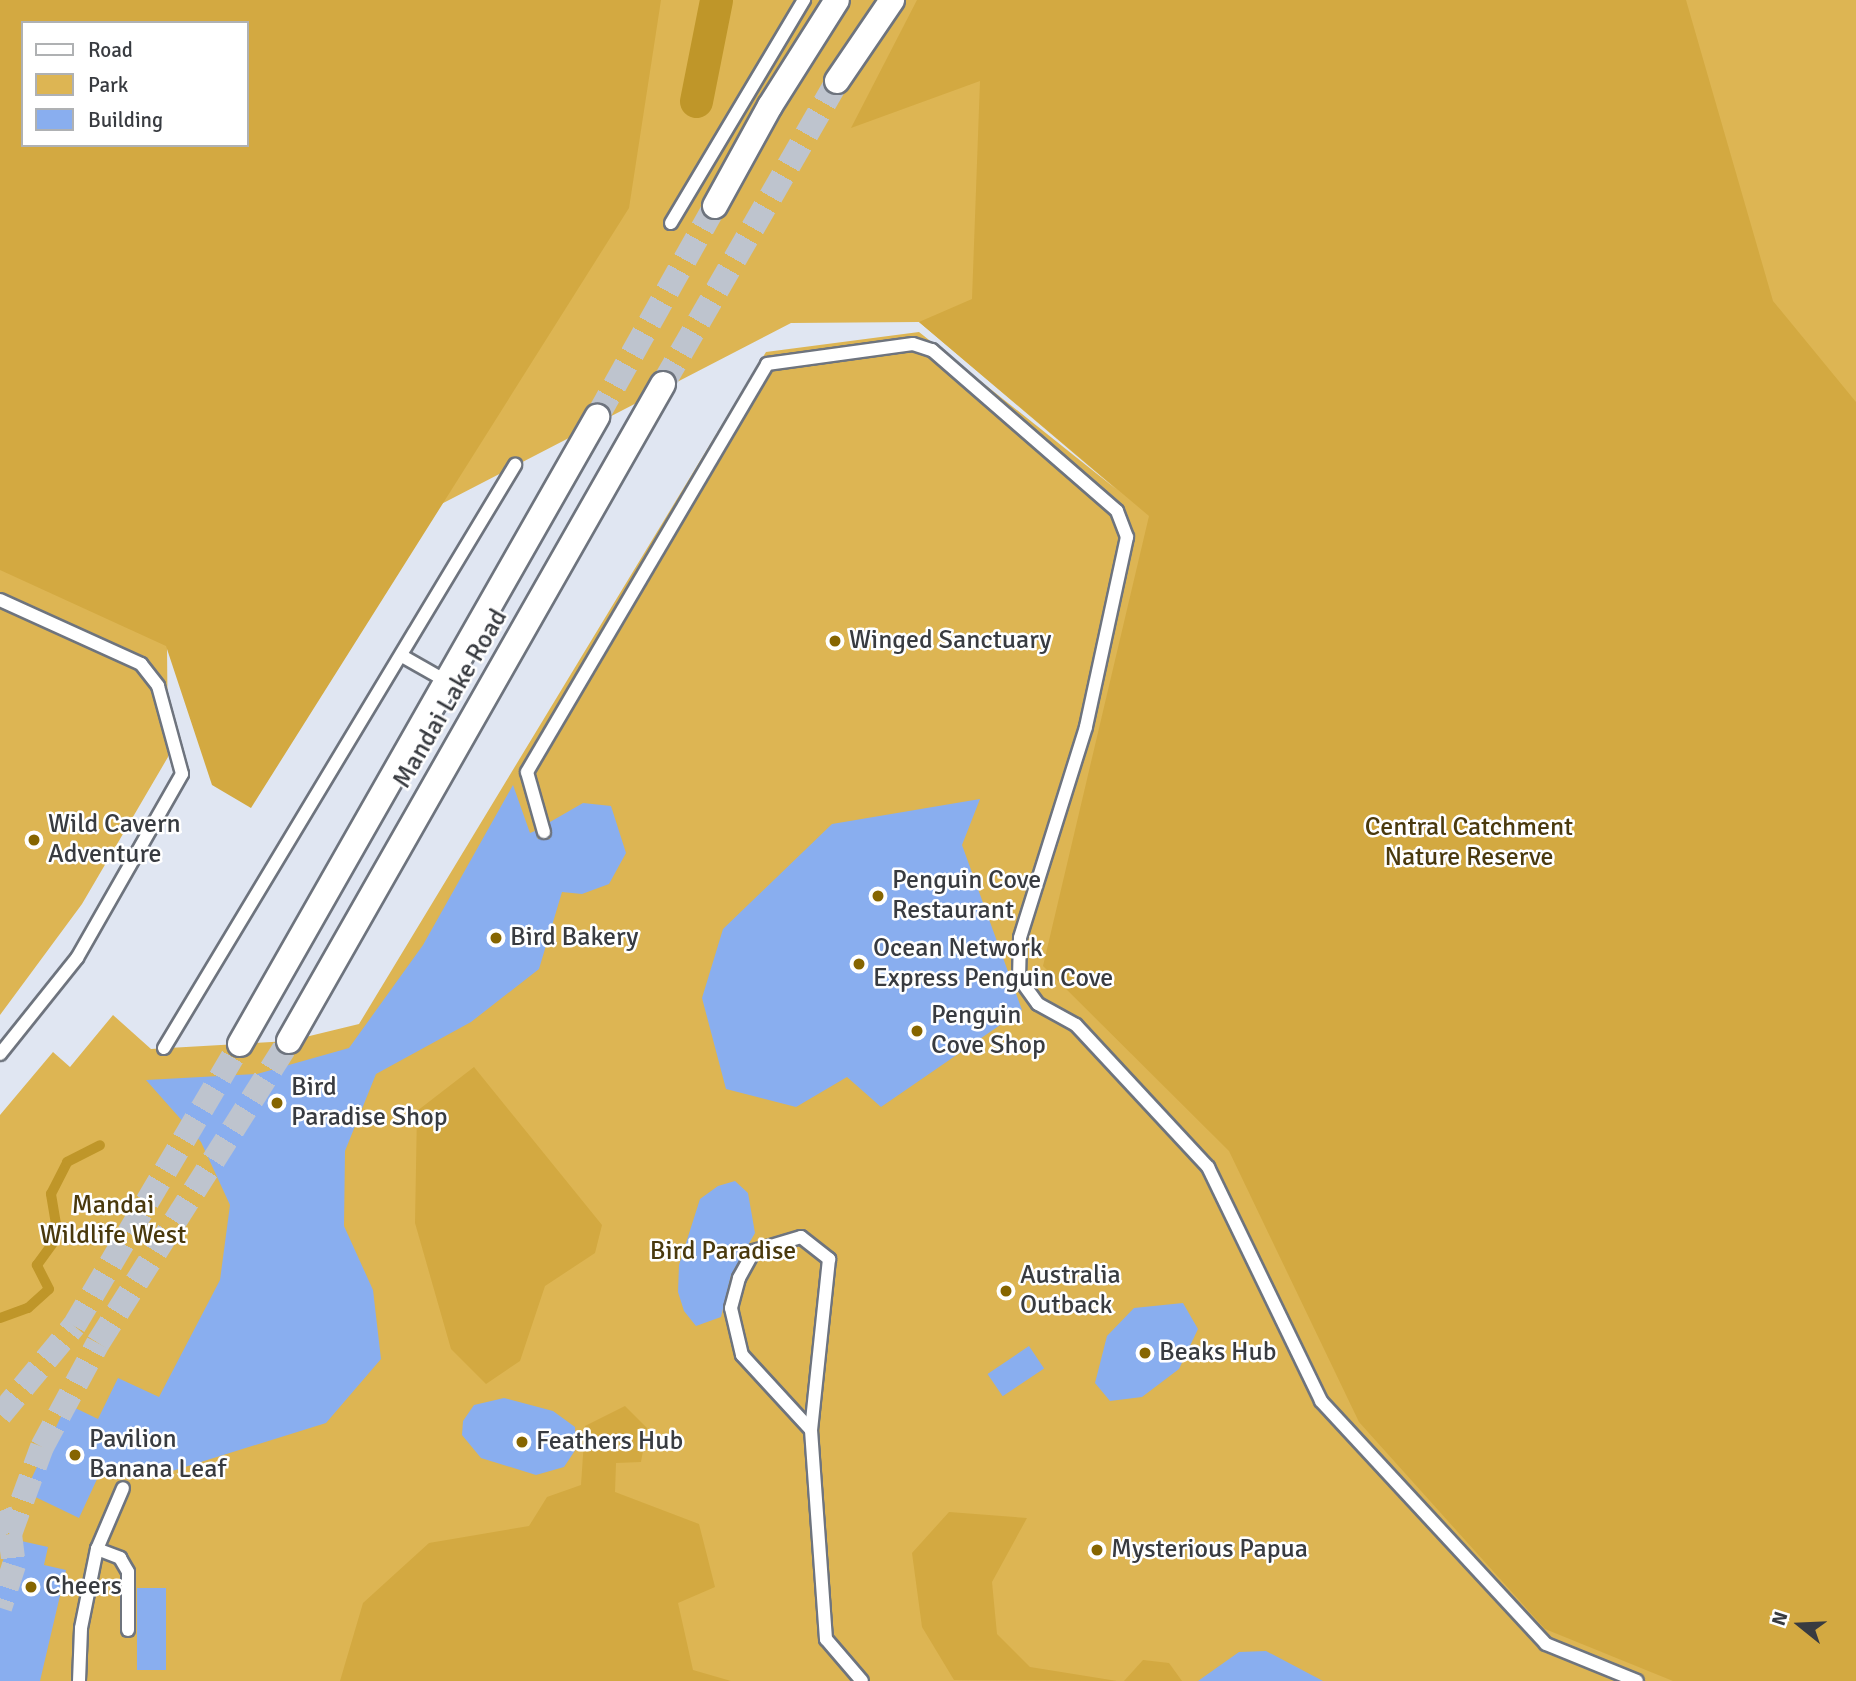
<!DOCTYPE html>
<html>
<head>
<meta charset="utf-8">
<style>
  body { margin:0 }
  #map { position:relative; width:1856px; height:1681px; overflow:hidden; background:#e0e6f2; font-family:Signika,sans-serif }
  div>[style] { position:absolute }
  .green>* { inset:0; background:#ddb553 }
  .forest>* { inset:0; background:#d3a941 }
  .stream>* { height:10px; margin:-5px; padding:0 5px; transform-origin:5px; border-radius:5px; background:#bf9629 }
  .canal>* { height:33px; margin:-16.5px; padding:0 16.5px; transform-origin:16.5px; border-radius:16.5px; background:#bf9629 }
  .building>* { inset:0; background:#89aeef; transform-origin:0 0 }
  .street-tunnel>* { height:24px; margin-top:-12px; transform-origin:0; background:repeating-linear-gradient(90deg,#bec4ce 0 24px,transparent 0 36px) }
  .roads { filter:drop-shadow(2px 0 #6e747e) drop-shadow(-2px 0 #6e747e) drop-shadow(0 2px #6e747e) drop-shadow(0 -2px #6e747e) }
  .lane>* { height:12px; margin:-6px; padding:0 6px; transform-origin:6px; border-radius:6px; background:#fff }
  .street>* { height:24px; margin:-12px; padding:0 12px; transform-origin:12px; border-radius:12px; background:#fff }
  .dots>* { width:19px; height:19px; translate:-50% -50%; box-sizing:border-box; border:4px solid #fff; border-radius:50% }
  span { translate:-50% -50%; white-space:nowrap; text-align:center; line-height:1.15; -webkit-text-stroke:5px #fff; paint-order:stroke }
  .poi-label { font-size:26px; color:#383b40 }
  .left { translate:0 -50%; text-align:left }
  .street-label { font-size:26px; color:#383b40 }
  .park-label { font-size:26px; color:#4a390d }
  .legend { position:absolute; left:21px; top:21px; width:228px; height:126px; box-sizing:border-box; background:#fff; border:2px solid #afb1b3; margin:0; padding:9px 12px; list-style:none; font-size:21px; color:#383b40 }
  .legend li { display:flex; align-items:center; gap:14px; height:35px }
  .legend b { width:35px; border:2px solid #afb1b3 }
  .north { position:absolute; left:1765px; top:1590px; width:70px; height:70px; -webkit-text-stroke:5px #fff; paint-order:stroke; rotate:288deg; font-size:19px; font-weight:700; line-height:28px; text-align:center; color:#383b40 }
  .north::after { content:''; display:block; margin:auto; width:24px; height:32px; background:#383b40; clip-path:polygon(50% 0,100% 100%,50% 72%,0 100%) }
</style>
</head>
<body>
<div id="map">
  <div class="green">
    <i style="clip-path:polygon(evenodd,0 0,1856px 0,1856px 1681px,0 1681px,0 1115px,53px 1052px,70px 1067px,113px 1015px,151px 1049px,289px 1041px,359px 1024px,766px 352px,919px 332px,1116px 489px,919px 322px,791px 323px,167px 646px,168px 757px,82px 904px,0 1015px,0 0,23px 23px,247px 23px,247px 145px,23px 145px,23px 23px)"></i>
  </div>
  <div class="forest">
    <i style="clip-path:polygon(evenodd,0 0,661px 0,629px 208px,251px 808px,212px 785px,166px 646px,0 570px,0 0,23px 23px,247px 23px,247px 145px,23px 145px,23px 23px)"></i>
    <i style="clip-path:polygon(917px 0,1686px 0,1773px 301px,1856px 402px,1856px 1681px,1673px 1681px,1545px 1629px,1359px 1422px,1229px 1151px,1043px 966px,1149px 516px,919px 322px,972px 299px,980px 81px,851px 128px)"></i>
    <i style="clip-path:polygon(474px 1067px,602px 1225px,595px 1253px,545px 1286px,520px 1361px,486px 1384px,451px 1349px,415px 1223px,417px 1111px)"></i>
    <i style="clip-path:polygon(625px 1406px,647px 1428px,641px 1462px,616px 1463px,615px 1492px,699px 1524px,715px 1587px,678px 1603px,693px 1670px,731px 1681px,340px 1681px,363px 1603px,429px 1543px,529px 1526px,547px 1497px,581px 1485px,585px 1426px)"></i>
    <i style="clip-path:polygon(949px 1512px,1027px 1518px,992px 1582px,997px 1634px,1030px 1667px,1117px 1681px,954px 1680px,922px 1627px,912px 1553px)"></i>
    <i style="clip-path:polygon(1143px 1660px,1169px 1663px,1182px 1681px,1124px 1681px)"></i>
  </div>
  <div class="stream">
    <i style="left:0;top:1318px;width:30px;rotate:-20deg"></i>
    <i style="left:28px;top:1308px;width:28px;rotate:-42deg"></i>
    <i style="left:49px;top:1289px;width:27px;rotate:-117deg"></i>
    <i style="left:37px;top:1265px;width:36px;rotate:-54deg"></i>
    <i style="left:58px;top:1236px;width:43px;rotate:-99.5deg"></i>
    <i style="left:51px;top:1194px;width:36px;rotate:-63deg"></i>
    <i style="left:67px;top:1162px;width:37px;rotate:-27deg"></i>
  </div>
  <div class="canal">
    <i style="left:696px;top:101px;width:103px;rotate:-78.8deg"></i>
  </div>
  <div class="building">
    <i style="clip-path:polygon(513px 785px,530px 833px,535px 831px,538px 839px,550px 839px,550px 822px,583px 803px,611px 806px,626px 853px,609px 884px,582px 894px,562px 892px,539px 969px,471px 1022px,376px 1074px,345px 1151px,344px 1226px,373px 1290px,381px 1359px,326px 1423px,153px 1477px,98px 1477px,79px 1518px,25px 1492px,67px 1404px,98px 1419px,118px 1378px,159px 1397px,220px 1280px,230px 1205px,201px 1142px,146px 1080px,257px 1074px,349px 1048px,423px 945px)"></i>
    <i style="clip-path:polygon(980px 799px,962px 845px,1022px 1010px,881px 1107px,847px 1077px,796px 1107px,726px 1089px,702px 998px,723px 929px,832px 824px)"></i>
    <i style="clip-path:polygon(735px 1181px,748px 1193px,755px 1233px,731px 1275px,721px 1317px,696px 1326px,684px 1311px,678px 1292px,679px 1265px,700px 1199px,718px 1186px)"></i>
    <i style="clip-path:polygon(1183px 1303px,1198px 1329px,1179px 1369px,1142px 1397px,1110px 1401px,1095px 1383px,1107px 1336px,1134px 1308px)"></i>
    <i style="left:1029px;top:1346px;width:27px;height:50px;rotate:56deg"></i>
    <i style="clip-path:polygon(504px 1398px,553px 1411px,575px 1427px,576px 1449px,564px 1467px,536px 1475px,481px 1458px,462px 1435px,463px 1421px,474px 1405px)"></i>
    <i style="clip-path:polygon(8px 1538px,48px 1547px,44px 1565px,66px 1570px,40px 1681px,0 1681px,0 1575px)"></i>
    <i style="left:137px;top:1588px;width:29px;height:82px"></i>
    <i style="clip-path:polygon(1266px 1651px,1323px 1681px,1198px 1681px,1239px 1652px)"></i>
  </div>
  <div class="street-tunnel">
    <i style="left:663px;top:384px;width:349px;rotate:-60.1deg"></i>
    <i style="left:597px;top:417px;width:242px;rotate:-60.8deg"></i>
    <i style="left:0;top:1415px;width:116px;rotate:-50.3deg"></i>
    <i style="left:74px;top:1326px;width:327px;rotate:-59.5deg"></i>
    <i style="left:0;top:1511px;width:25px;rotate:67deg"></i>
    <i style="left:10px;top:1534px;width:31px;rotate:83deg"></i>
    <i style="left:14px;top:1565px;width:45px;rotate:108deg"></i>
    <i style="left:10px;top:1534px;width:93px;rotate:-69.8deg"></i>
    <i style="left:42px;top:1447px;width:118px;rotate:-61.7deg"></i>
    <i style="left:98px;top:1343px;width:357px;rotate:-57.7deg"></i>
  </div>
  <div class="roads">
    <div class="lane">
      <i style="left:671px;top:223px;width:260px;rotate:-59.2deg"></i>
      <i style="left:0;top:600px;width:155px;rotate:24.4deg"></i>
      <i style="left:141px;top:664px;width:28px;rotate:52deg"></i>
      <i style="left:158px;top:686px;width:91px;rotate:74.7deg"></i>
      <i style="left:182px;top:774px;width:212px;rotate:119.7deg"></i>
      <i style="left:77px;top:958px;width:123px;rotate:128.7deg"></i>
      <i style="left:402px;top:656px;width:51px;rotate:29.6deg"></i>
      <i style="left:544px;top:832px;width:62px;rotate:-105.8deg"></i>
      <i style="left:527px;top:772px;width:473px;rotate:-59.5deg"></i>
      <i style="left:767px;top:364px;width:147px;rotate:-7.8deg"></i>
      <i style="left:913px;top:344px;width:20px;rotate:18deg"></i>
      <i style="left:932px;top:350px;width:245px;rotate:41deg"></i>
      <i style="left:1117px;top:511px;width:28px;rotate:69deg"></i>
      <i style="left:1127px;top:537px;width:194px;rotate:102.2deg"></i>
      <i style="left:1086px;top:727px;width:221px;rotate:107.4deg"></i>
      <i style="left:1020px;top:938px;width:40px;rotate:91.4deg"></i>
      <i style="left:1019px;top:978px;width:32px;rotate:54deg"></i>
      <i style="left:1038px;top:1004px;width:43px;rotate:28.9deg"></i>
      <i style="left:1076px;top:1025px;width:194px;rotate:47.1deg"></i>
      <i style="left:1208px;top:1167px;width:260px;rotate:64.2deg"></i>
      <i style="left:1321px;top:1401px;width:331px;rotate:47.2deg"></i>
      <i style="left:1546px;top:1644px;width:98px;rotate:22.1deg"></i>
      <i style="left:164px;top:1048px;width:681px;rotate:-58.95deg"></i>
      <i style="left:811px;top:1430px;width:102px;rotate:-132.6deg"></i>
      <i style="left:742px;top:1355px;width:48px;rotate:-103.2deg"></i>
      <i style="left:731px;top:1308px;width:31px;rotate:-75deg"></i>
      <i style="left:739px;top:1278px;width:31px;rotate:-61deg"></i>
      <i style="left:754px;top:1251px;width:49px;rotate:-16.6deg"></i>
      <i style="left:801px;top:1237px;width:36px;rotate:38deg"></i>
      <i style="left:829px;top:1259px;width:172px;rotate:96deg"></i>
      <i style="left:811px;top:1430px;width:210px;rotate:85.9deg"></i>
      <i style="left:826px;top:1639px;width:55px;rotate:49.4deg"></i>
      <i style="left:97px;top:1549px;width:25px;rotate:21deg"></i>
      <i style="left:120px;top:1558px;width:16px;rotate:60deg"></i>
      <i style="left:128px;top:1572px;width:58px;rotate:90deg"></i>
      <i style="left:79px;top:1681px;width:53px;rotate:-87.8deg"></i>
      <i style="left:81px;top:1628px;width:81px;rotate:-78.6deg"></i>
      <i style="left:97px;top:1549px;width:66px;rotate:-66.9deg"></i>
    </div>
    <div class="street">
      <i style="left:837px;top:81px;width:98px;rotate:-55.8deg"></i>
      <i style="left:715px;top:206px;width:114px;rotate:-61.2deg"></i>
      <i style="left:770px;top:106px;width:125px;rotate:-57.7deg"></i>
      <i style="left:289px;top:1041px;width:756px;rotate:-60.35deg"></i>
      <i style="left:240px;top:1044px;width:722px;rotate:-60.34deg"></i>
    </div>
  </div>
  <div class="dots">
    <i style="left:835px;top:641px;background:#866500"></i>
    <i style="left:34px;top:840px;background:#866500"></i>
    <i style="left:878px;top:896px;background:#866500"></i>
    <i style="left:496px;top:938px;background:#866500"></i>
    <i style="left:859px;top:964px;background:#866500"></i>
    <i style="left:917px;top:1031px;background:#866500"></i>
    <i style="left:277px;top:1103px;background:#866500"></i>
    <i style="left:1006px;top:1291px;background:#866500"></i>
    <i style="left:1145px;top:1353px;background:#866500"></i>
    <i style="left:522px;top:1442px;background:#866500"></i>
    <i style="left:75px;top:1455px;background:#866500"></i>
    <i style="left:1097px;top:1550px;background:#866500"></i>
    <i style="left:31px;top:1587px;background:#866500"></i>
  </div>
  <div class="poi-label">
    <span class="left" style="left:849px;top:641px">Winged Sanctuary</span>
    <span class="left" style="left:48px;top:840px">Wild Cavern<br>Adventure</span>
    <span class="left" style="left:892px;top:896px">Penguin Cove<br>Restaurant</span>
    <span class="left" style="left:510px;top:938px">Bird Bakery</span>
    <span class="left" style="left:873px;top:964px">Ocean Network<br>Express Penguin Cove</span>
    <span class="left" style="left:931px;top:1031px">Penguin<br>Cove Shop</span>
    <span class="left" style="left:291px;top:1103px">Bird<br>Paradise Shop</span>
    <span class="left" style="left:1020px;top:1291px">Australia<br>Outback</span>
    <span class="left" style="left:1159px;top:1353px">Beaks Hub</span>
    <span class="left" style="left:89px;top:1455px">Pavilion<br>Banana Leaf</span>
    <span class="left" style="left:536px;top:1442px">Feathers Hub</span>
    <span class="left" style="left:1111px;top:1550px">Mysterious Papua</span>
    <span class="left" style="left:45px;top:1587px">Cheers</span>
  </div>
  <div class="street-label">
    <span style="left:451px;top:699px;rotate:-60deg">Mandai Lake Road</span>
  </div>
  <div class="park-label">
    <span style="left:1469px;top:843px">Central Catchment<br>Nature Reserve</span>
    <span style="left:113px;top:1221px">Mandai<br>Wildlife West</span>
    <span style="left:723px;top:1252px">Bird Paradise</span>
  </div>
  <ul class="legend">
  <li><b style="height:9px;background:#fff"></b>Road</li>
  <li><b style="height:19px;background:#ddb553"></b>Park</li>
  <li><b style="height:19px;background:#89aeef"></b>Building</li>
  </ul>
  <div class="north">N</div>
</div>
</body>
</html>
